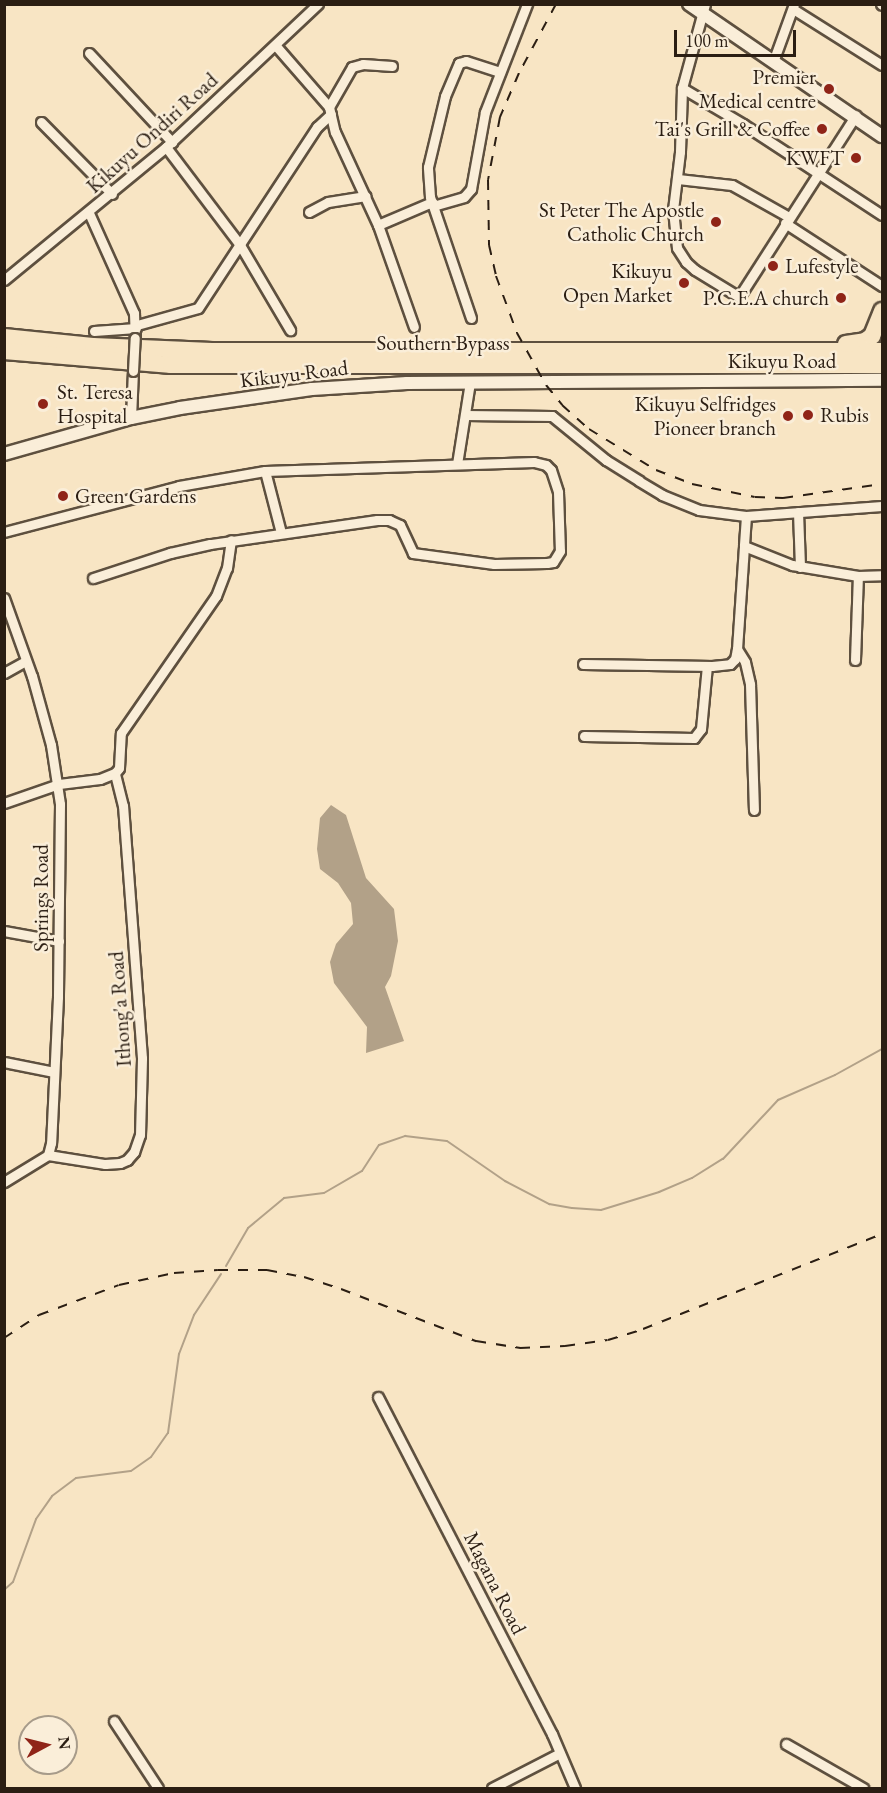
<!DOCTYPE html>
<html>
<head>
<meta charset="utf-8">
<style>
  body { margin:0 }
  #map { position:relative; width:887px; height:1793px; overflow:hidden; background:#f8e5c4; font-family:"EB Garamond",serif }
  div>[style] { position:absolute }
  .water>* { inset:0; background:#b2a188 }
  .stream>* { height:2px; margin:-1px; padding:0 1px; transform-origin:1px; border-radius:1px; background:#b2a188 }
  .roads { filter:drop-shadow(2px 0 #5e503f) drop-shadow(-2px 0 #5e503f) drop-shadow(0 2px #5e503f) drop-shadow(0 -2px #5e503f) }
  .street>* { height:9px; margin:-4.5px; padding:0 4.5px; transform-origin:4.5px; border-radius:4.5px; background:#faeed9 }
  .secondary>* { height:12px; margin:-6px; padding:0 6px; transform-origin:6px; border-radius:6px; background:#faeed9 }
  .highway>* { height:16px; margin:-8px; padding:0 8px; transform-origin:8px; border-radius:8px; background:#f8e5c4 }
  .rail>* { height:2px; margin-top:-1px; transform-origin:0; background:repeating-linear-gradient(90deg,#2b1e13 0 10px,transparent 0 20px) }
  .bridges { filter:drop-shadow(2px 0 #5e503f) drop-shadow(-2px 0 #5e503f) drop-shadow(0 2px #5e503f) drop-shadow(0 -2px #5e503f) }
  .street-bridge>* { height:9px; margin:-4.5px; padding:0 4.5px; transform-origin:4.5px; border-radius:4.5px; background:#faeed9 }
  .dots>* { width:16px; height:16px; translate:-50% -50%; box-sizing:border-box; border:3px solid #faeed9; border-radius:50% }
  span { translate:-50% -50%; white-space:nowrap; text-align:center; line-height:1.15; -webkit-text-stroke:5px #faeed9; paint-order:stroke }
  .poi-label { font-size:21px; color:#2b1e13 }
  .right { translate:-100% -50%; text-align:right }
  .left { translate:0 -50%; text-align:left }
  .street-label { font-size:21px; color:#2b1e13 }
  .frame { position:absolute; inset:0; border:6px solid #2b1e13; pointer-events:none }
  .north { position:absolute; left:18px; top:1715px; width:60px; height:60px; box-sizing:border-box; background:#faeed9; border:2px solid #a79b8a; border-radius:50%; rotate:83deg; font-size:16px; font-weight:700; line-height:24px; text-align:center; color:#2b1e13 }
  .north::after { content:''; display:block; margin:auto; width:21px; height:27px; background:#8f2418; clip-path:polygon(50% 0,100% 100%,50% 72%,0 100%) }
  .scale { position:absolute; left:674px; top:30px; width:122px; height:27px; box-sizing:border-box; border:3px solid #2b1e13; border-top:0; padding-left:8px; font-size:18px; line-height:21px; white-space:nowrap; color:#2b1e13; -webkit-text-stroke:4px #faeed9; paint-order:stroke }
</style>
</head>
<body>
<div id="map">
  <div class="water">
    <i style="clip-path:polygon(331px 805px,346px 815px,366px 878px,394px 909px,398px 941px,391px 976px,385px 987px,404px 1041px,366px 1053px,367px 1027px,334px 983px,330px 962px,336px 944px,353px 924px,351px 903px,338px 883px,320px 869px,317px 849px,320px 818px)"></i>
  </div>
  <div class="stream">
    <i style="left:226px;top:1266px;width:44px;rotate:-59.9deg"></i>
    <i style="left:248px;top:1228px;width:47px;rotate:-39.8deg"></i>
    <i style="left:284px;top:1198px;width:40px;rotate:-7.1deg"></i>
    <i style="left:324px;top:1193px;width:44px;rotate:-30.1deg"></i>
    <i style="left:362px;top:1171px;width:31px;rotate:-57deg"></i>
    <i style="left:379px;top:1145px;width:28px;rotate:-19deg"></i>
    <i style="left:405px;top:1136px;width:42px;rotate:6.8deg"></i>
    <i style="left:447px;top:1141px;width:70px;rotate:34.6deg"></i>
    <i style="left:505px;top:1181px;width:50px;rotate:27.6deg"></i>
    <i style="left:549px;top:1204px;width:23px;rotate:10deg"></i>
    <i style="left:572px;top:1208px;width:29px;rotate:4deg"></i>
    <i style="left:601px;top:1210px;width:61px;rotate:-17.2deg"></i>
    <i style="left:659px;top:1192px;width:36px;rotate:-23deg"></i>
    <i style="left:692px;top:1178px;width:36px;rotate:-32deg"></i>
    <i style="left:723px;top:1159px;width:81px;rotate:-47deg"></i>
    <i style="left:778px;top:1100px;width:62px;rotate:-23.7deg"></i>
    <i style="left:835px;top:1075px;width:54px;rotate:-29deg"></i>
    <i style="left:4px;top:1590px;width:12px;rotate:-42deg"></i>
    <i style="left:13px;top:1582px;width:67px;rotate:-69.9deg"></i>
    <i style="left:36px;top:1519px;width:28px;rotate:-55deg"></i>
    <i style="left:52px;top:1496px;width:30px;rotate:-37deg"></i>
    <i style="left:76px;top:1478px;width:55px;rotate:-7.3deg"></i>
    <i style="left:131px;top:1471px;width:24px;rotate:-35deg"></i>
    <i style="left:151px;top:1457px;width:29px;rotate:-55deg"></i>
    <i style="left:168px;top:1433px;width:80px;rotate:-82.1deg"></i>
    <i style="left:179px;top:1354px;width:42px;rotate:-69deg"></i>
    <i style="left:194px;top:1315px;width:49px;rotate:-56.6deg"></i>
  </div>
  <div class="roads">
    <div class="street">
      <i style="left:705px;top:4px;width:87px;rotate:105.3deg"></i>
      <i style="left:682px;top:88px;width:64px;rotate:91.8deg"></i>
      <i style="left:680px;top:152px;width:58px;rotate:96.9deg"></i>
      <i style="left:673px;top:210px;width:38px;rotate:84deg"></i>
      <i style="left:677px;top:248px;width:17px;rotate:57deg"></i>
      <i style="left:686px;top:262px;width:12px;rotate:42deg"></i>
      <i style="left:695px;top:270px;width:52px;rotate:31.5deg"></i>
      <i style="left:739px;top:297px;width:216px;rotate:-57.3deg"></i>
      <i style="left:881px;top:4px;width:1px;rotate:45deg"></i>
      <i style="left:793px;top:9px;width:105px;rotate:32.2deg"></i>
      <i style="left:276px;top:46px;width:81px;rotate:49deg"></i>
      <i style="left:329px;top:107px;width:26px;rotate:77deg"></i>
      <i style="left:335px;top:132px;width:102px;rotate:65.2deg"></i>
      <i style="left:378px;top:225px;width:108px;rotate:70.6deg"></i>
      <i style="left:89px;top:53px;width:122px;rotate:47deg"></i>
      <i style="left:773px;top:62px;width:62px;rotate:-70.1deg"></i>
      <i style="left:682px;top:88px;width:71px;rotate:30.5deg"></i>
      <i style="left:743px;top:124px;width:166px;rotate:33.2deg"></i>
      <i style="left:329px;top:107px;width:46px;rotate:-60.1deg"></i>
      <i style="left:352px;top:67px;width:11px;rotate:-15deg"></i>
      <i style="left:363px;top:64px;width:29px;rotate:4deg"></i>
      <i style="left:41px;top:122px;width:101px;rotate:45.4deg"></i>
      <i style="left:166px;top:147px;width:123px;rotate:52.9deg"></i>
      <i style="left:240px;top:245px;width:99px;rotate:59.5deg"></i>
      <i style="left:678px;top:179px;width:54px;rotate:6.3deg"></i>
      <i style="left:732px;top:185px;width:65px;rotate:29.3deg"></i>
      <i style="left:433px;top:206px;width:32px;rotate:-16deg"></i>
      <i style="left:464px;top:197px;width:11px;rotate:-49deg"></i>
      <i style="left:471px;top:189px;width:78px;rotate:-79.7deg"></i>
      <i style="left:485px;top:112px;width:116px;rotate:-68.7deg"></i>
      <i style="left:309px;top:212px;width:21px;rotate:-28deg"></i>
      <i style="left:328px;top:202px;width:38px;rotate:-9deg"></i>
      <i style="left:89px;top:213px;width:110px;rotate:65.8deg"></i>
      <i style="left:134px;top:313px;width:25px;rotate:88deg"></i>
      <i style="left:785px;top:223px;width:116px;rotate:33deg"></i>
      <i style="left:378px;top:225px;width:59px;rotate:-23.1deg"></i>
      <i style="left:4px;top:280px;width:210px;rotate:-39.4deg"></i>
      <i style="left:166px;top:147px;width:209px;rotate:-43.3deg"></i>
      <i style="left:471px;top:318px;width:128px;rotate:-108.7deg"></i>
      <i style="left:430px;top:197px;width:30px;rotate:-94deg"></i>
      <i style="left:428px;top:167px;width:73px;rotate:-76.5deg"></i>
      <i style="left:445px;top:96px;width:36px;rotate:-67deg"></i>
      <i style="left:459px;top:63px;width:7px;rotate:-16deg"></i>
      <i style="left:466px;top:61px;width:36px;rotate:18deg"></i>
      <i style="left:137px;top:325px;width:63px;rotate:-15.6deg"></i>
      <i style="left:198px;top:308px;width:217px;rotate:-56.7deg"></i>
      <i style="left:317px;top:127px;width:19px;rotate:-43deg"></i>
      <i style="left:94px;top:331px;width:42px;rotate:-4.1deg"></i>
      <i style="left:465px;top:415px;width:87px;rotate:0.7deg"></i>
      <i style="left:552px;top:416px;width:70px;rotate:39.2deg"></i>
      <i style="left:606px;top:460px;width:39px;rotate:32deg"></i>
      <i style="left:639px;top:481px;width:27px;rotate:31deg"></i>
      <i style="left:662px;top:495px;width:40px;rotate:22deg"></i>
      <i style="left:699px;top:510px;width:47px;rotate:7.3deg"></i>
      <i style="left:746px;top:516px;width:136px;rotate:-4.2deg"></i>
      <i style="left:131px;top:418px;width:47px;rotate:-87.6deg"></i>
      <i style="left:457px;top:464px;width:83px;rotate:-81deg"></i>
      <i style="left:265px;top:471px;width:64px;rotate:75.5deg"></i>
      <i style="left:798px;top:512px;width:55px;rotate:87.9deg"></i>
      <i style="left:746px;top:516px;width:30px;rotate:94deg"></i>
      <i style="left:744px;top:546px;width:52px;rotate:21.6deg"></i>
      <i style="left:792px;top:565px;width:67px;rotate:9.5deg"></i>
      <i style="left:858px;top:576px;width:24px;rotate:-2deg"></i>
      <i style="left:4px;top:532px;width:181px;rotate:-14.7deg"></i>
      <i style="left:179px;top:486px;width:87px;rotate:-9.9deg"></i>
      <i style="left:265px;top:471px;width:269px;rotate:-1.9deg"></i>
      <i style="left:534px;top:462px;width:12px;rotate:14deg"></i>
      <i style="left:546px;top:465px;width:7px;rotate:45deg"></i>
      <i style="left:551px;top:470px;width:23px;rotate:72deg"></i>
      <i style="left:558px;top:492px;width:59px;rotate:88.1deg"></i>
      <i style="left:560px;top:551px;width:13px;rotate:122deg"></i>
      <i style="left:553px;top:562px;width:6px;rotate:171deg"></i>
      <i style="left:547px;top:563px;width:53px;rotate:178.9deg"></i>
      <i style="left:494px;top:564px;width:82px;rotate:-172.3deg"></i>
      <i style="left:413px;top:553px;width:31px;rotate:-115deg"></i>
      <i style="left:400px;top:525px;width:12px;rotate:-156deg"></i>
      <i style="left:389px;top:520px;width:12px;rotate:180deg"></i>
      <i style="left:377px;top:520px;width:169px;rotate:171.8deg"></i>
      <i style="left:210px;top:544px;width:41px;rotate:167.3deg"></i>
      <i style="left:170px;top:553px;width:81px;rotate:162deg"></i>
      <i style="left:4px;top:598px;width:83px;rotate:70.3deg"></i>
      <i style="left:32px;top:676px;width:72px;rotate:74.6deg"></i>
      <i style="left:51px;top:745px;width:60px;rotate:81.3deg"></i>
      <i style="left:60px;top:804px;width:193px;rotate:90.6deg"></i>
      <i style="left:58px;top:997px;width:146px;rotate:92.7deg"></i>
      <i style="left:51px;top:1143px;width:12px;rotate:104deg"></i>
      <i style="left:48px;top:1155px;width:52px;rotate:148.5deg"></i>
      <i style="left:737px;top:649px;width:15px;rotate:58deg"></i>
      <i style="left:745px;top:662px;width:23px;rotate:77deg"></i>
      <i style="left:750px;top:684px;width:126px;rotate:88.2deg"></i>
      <i style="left:855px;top:660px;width:84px;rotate:-88deg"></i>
      <i style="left:583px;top:664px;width:129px;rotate:0.9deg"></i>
      <i style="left:712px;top:666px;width:18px;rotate:-6deg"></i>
      <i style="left:730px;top:664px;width:7px;rotate:-45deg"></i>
      <i style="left:735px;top:659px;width:10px;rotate:-79deg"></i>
      <i style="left:737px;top:649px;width:103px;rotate:-86.1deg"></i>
      <i style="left:4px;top:673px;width:25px;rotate:-29deg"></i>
      <i style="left:584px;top:736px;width:110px;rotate:1deg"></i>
      <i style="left:694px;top:738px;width:11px;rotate:-52deg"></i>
      <i style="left:701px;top:729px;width:63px;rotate:-84.6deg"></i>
      <i style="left:4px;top:803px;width:58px;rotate:-19.1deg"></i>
      <i style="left:59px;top:784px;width:41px;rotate:-7deg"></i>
      <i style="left:100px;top:779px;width:16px;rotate:-22deg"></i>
      <i style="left:115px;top:773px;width:6px;rotate:-51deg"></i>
      <i style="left:119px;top:768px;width:35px;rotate:-87deg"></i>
      <i style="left:121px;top:733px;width:167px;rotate:-55.3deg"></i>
      <i style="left:216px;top:596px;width:30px;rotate:-69deg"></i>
      <i style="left:227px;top:568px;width:28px;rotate:-82deg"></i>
      <i style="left:4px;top:931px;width:56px;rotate:10.3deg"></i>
      <i style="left:4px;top:1062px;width:51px;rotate:11.3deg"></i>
      <i style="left:48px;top:1155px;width:58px;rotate:9deg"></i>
      <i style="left:105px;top:1164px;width:15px;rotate:-4deg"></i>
      <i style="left:120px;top:1163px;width:8px;rotate:-23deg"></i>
      <i style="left:127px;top:1160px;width:11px;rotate:-49deg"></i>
      <i style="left:134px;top:1152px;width:18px;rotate:-71deg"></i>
      <i style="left:140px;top:1135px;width:77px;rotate:-88.5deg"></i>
      <i style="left:142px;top:1058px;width:253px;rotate:-94.3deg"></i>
      <i style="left:123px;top:806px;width:34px;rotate:-104deg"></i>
      <i style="left:378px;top:1397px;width:379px;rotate:62.7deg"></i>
      <i style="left:552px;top:1734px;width:59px;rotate:66.9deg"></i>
      <i style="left:114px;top:1721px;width:80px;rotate:56.7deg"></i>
      <i style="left:786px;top:1744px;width:89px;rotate:29.7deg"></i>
      <i style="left:492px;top:1788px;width:76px;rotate:-27.2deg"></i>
    </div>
    <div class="secondary">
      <i style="left:689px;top:4px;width:234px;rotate:34.4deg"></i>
      <i style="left:4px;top:454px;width:132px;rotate:-15.8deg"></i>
      <i style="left:131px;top:418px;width:50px;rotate:-11.5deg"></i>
      <i style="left:180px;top:408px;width:133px;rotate:-8.2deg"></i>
      <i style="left:312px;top:389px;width:95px;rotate:-3.6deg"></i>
      <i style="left:407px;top:383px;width:475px;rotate:-0.4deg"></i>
    </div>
    <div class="highway">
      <i style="left:4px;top:337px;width:89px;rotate:5.8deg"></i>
      <i style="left:93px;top:346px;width:119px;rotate:2.4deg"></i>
      <i style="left:212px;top:351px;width:670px"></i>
      <i style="left:846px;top:344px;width:19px;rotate:-9deg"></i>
      <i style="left:865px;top:341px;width:9px;rotate:-36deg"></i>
      <i style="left:872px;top:336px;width:27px;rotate:-68deg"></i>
      <i style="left:4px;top:351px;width:168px;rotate:4.8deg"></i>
      <i style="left:171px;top:365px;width:711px"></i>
    </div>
  </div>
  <div class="rail">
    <i style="left:556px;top:4px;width:78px;rotate:118.2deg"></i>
    <i style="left:519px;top:73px;width:48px;rotate:113.4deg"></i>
    <i style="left:500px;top:117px;width:64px;rotate:100.8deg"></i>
    <i style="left:488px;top:180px;width:65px;rotate:89.1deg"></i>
    <i style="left:489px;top:245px;width:32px;rotate:77deg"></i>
    <i style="left:496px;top:276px;width:61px;rotate:69.8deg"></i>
    <i style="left:517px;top:333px;width:60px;rotate:60.9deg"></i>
    <i style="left:546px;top:385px;width:26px;rotate:51deg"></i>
    <i style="left:562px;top:405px;width:36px;rotate:42deg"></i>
    <i style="left:589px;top:429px;width:79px;rotate:31.5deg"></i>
    <i style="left:656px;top:470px;width:39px;rotate:21deg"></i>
    <i style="left:692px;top:484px;width:64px;rotate:11.7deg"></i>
    <i style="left:755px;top:497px;width:28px;rotate:2deg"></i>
    <i style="left:783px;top:498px;width:100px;rotate:-8deg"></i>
    <i style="left:4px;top:1338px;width:42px;rotate:-33.3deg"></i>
    <i style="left:39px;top:1315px;width:85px;rotate:-20.6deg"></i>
    <i style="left:119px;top:1285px;width:56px;rotate:-12.3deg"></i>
    <i style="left:174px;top:1273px;width:44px;rotate:-3.9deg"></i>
    <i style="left:218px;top:1270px;width:49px"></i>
    <i style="left:267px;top:1270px;width:38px;rotate:11deg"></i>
    <i style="left:304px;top:1277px;width:39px;rotate:18deg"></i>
    <i style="left:341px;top:1289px;width:145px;rotate:21.1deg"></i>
    <i style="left:476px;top:1341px;width:45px;rotate:9deg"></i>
    <i style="left:520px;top:1348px;width:45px;rotate:-2.5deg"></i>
    <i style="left:565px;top:1346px;width:43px;rotate:-7.9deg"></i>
    <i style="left:608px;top:1340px;width:37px;rotate:-17deg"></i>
    <i style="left:643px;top:1329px;width:257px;rotate:-21.7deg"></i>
  </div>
  <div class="bridges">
    <div class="street-bridge">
      <i style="left:133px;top:371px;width:33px;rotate:-87deg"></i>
    </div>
  </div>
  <div class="dots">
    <i style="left:829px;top:89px;background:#8f2418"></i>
    <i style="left:822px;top:129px;background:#8f2418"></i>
    <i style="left:856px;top:158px;background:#8f2418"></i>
    <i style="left:716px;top:222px;background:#8f2418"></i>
    <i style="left:773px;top:266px;background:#8f2418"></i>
    <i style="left:684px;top:283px;background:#8f2418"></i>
    <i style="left:841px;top:298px;background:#8f2418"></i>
    <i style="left:43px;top:404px;background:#8f2418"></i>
    <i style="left:808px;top:415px;background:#8f2418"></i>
    <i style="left:788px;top:416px;background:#8f2418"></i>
    <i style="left:63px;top:496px;background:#8f2418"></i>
  </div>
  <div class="poi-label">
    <span class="right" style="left:816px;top:89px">Premier<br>Medical centre</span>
    <span class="right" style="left:810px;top:129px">Tai's Grill &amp; Coffee</span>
    <span class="right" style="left:844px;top:158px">KWFT</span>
    <span class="right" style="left:704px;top:222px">St Peter The Apostle<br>Catholic Church</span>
    <span class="left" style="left:785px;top:266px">Lufestyle</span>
    <span class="right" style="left:672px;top:283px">Kikuyu<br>Open Market</span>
    <span class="right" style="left:829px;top:298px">P.C.E.A church</span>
    <span class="left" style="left:57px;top:404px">St. Teresa<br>Hospital</span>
    <span class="right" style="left:776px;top:416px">Kikuyu Selfridges<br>Pioneer branch</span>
    <span class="left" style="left:820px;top:415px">Rubis</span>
    <span class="left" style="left:75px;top:496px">Green Gardens</span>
  </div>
  <div class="street-label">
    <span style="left:152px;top:133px;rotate:-42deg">Kikuyu Ondiri Road</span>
    <span style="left:443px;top:343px">Southern Bypass</span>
    <span style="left:782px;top:361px">Kikuyu Road</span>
    <span style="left:294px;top:374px;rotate:-7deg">Kikuyu Road</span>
    <span style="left:41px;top:898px;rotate:-90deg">Springs Road</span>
    <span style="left:120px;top:1009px;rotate:-94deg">Ithong'a Road</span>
    <span style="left:495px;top:1583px;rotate:63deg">Magana Road</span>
  </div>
  <div class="frame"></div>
  <div class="north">N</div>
  <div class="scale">100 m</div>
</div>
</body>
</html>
